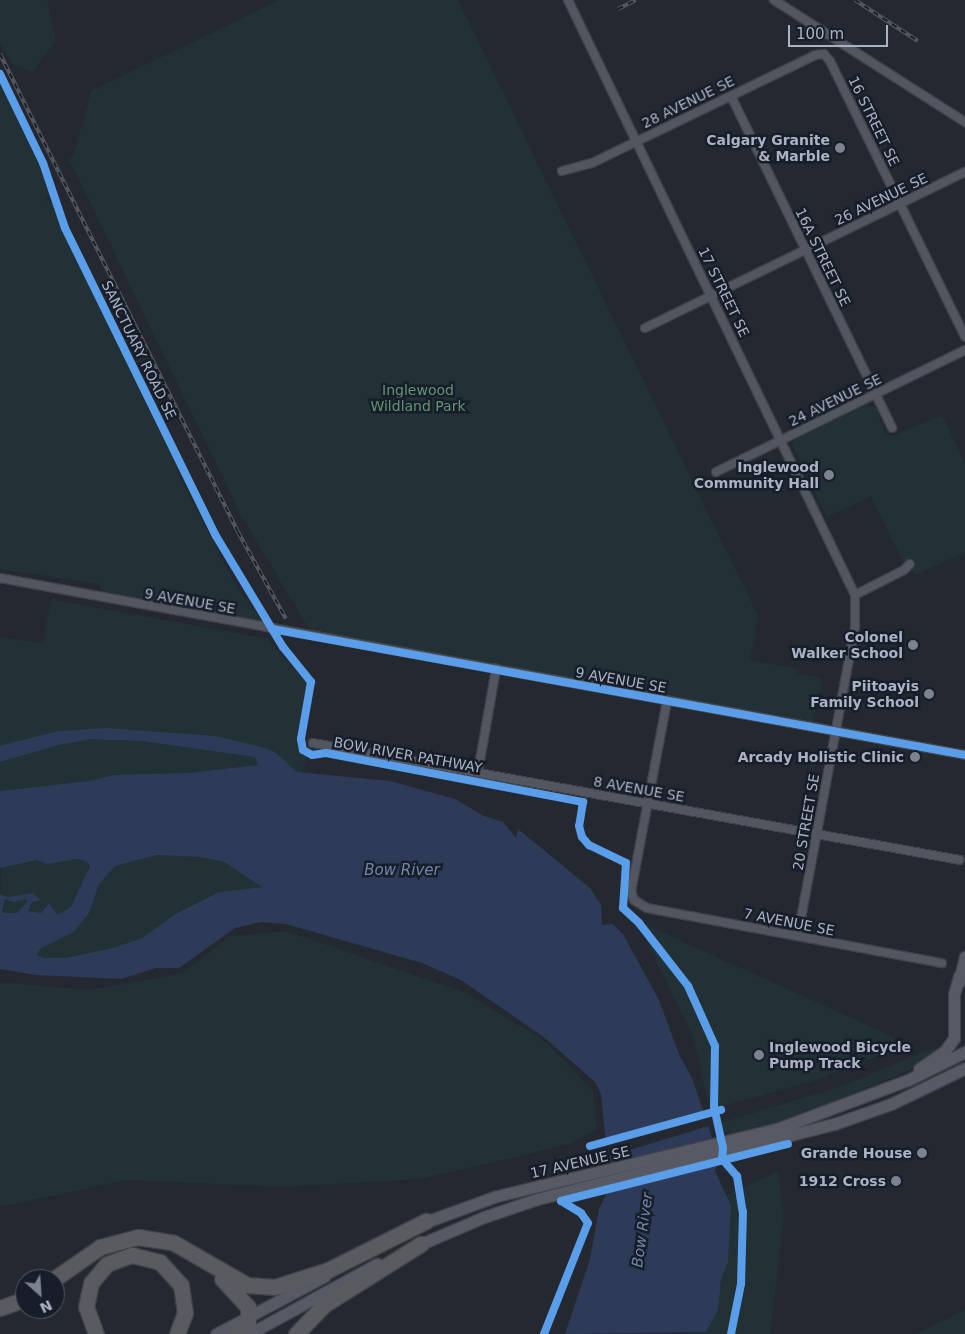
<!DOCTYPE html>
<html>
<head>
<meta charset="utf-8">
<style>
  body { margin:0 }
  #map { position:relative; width:965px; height:1334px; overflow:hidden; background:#242830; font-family:"DejaVu Sans",sans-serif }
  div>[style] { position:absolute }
  .green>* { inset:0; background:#213136 }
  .water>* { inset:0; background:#2e3b58 }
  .pier>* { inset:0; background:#242830; transform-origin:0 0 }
  .roads { filter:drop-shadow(1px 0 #404249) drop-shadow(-1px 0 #404249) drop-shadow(0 1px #404249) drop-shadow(0 -1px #404249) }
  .minor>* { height:8px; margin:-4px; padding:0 4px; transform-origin:4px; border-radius:4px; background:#525660 }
  .secondary>* { height:11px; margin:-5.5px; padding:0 5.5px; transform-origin:5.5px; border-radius:5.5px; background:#575a64 }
  .motorway>* { height:15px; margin:-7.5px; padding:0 7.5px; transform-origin:7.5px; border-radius:7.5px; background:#595b5e }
  .rail>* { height:4px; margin-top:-2px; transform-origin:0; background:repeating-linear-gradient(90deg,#171e2a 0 5.5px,#565a62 0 11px); box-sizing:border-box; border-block:1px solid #565a62 }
  .cycleway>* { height:8px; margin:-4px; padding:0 4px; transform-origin:4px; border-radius:4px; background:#5a9eea }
  .dots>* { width:14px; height:14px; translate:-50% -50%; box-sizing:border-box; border:2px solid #171e2a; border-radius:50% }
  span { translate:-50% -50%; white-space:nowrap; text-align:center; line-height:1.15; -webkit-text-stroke:5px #171e2a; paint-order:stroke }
  .street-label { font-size:14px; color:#abb2c4 }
  .poi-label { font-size:14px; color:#abb2c4; font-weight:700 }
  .right { translate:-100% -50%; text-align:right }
  .left { translate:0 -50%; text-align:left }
  .park-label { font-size:14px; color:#639473 }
  .water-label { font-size:15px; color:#7386ad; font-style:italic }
  .north { position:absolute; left:15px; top:1269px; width:50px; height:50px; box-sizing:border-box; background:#171e2a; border:1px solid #525968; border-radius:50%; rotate:154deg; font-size:14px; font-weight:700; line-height:20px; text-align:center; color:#abb2c4 }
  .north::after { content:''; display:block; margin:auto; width:18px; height:22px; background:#7c8290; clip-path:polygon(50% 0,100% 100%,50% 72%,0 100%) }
  .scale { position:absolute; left:788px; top:25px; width:100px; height:22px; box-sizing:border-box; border:2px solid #abb2c4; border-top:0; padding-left:6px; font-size:15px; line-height:18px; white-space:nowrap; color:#abb2c4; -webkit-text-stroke:4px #171e2a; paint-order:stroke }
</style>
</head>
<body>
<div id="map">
  <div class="green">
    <i style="clip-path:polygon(0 0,47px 0,56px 41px,32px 72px,12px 64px,0 44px)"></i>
    <i style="clip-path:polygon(279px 0,458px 0,758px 616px,750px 660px,799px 669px,798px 674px,822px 678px,813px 723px,310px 631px,242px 517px,69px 159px,74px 155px,91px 91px)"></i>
    <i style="clip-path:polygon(0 81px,42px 165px,40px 170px,50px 192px,44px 198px,54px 205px,180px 469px,176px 470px,234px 582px,262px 621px,101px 591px,100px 584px,0 569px)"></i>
    <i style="clip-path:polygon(866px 405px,877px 408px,883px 430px,890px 437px,942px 415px,965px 463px,965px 552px,916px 575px,902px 560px,871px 496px,827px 517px,792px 444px,796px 439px)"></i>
    <i style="clip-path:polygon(51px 599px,268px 639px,309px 686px,299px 742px,299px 748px,307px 757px,301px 776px,0 794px,0 636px,43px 644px)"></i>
    <i style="clip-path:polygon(157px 855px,200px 857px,224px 862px,263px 887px,219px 892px,177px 913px,142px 938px,113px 948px,65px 958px,44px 958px,36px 955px,40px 949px,74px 932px,89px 913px,99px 883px,115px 866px)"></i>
    <i style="clip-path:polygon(78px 859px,88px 862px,88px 877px,71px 907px,61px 913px,57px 914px,51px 905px,45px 905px,41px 913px,32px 914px,28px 907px,35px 897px,28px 894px,8px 897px,0 894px,1px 866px,37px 860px,46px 863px)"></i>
    <i style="clip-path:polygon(5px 899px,26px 899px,28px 901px,17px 913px,5px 913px,2px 911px)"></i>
    <i style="clip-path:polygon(637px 921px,909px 1044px,816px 1080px,710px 1110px,693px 1036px)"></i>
    <i style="clip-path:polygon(286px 931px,464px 992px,546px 1042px,593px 1091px,597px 1129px,571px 1144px,421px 1179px,282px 1187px,127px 1180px,0 1207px,0 982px,89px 990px,183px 973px,230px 936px)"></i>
    <i style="clip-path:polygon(935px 1047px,937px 1052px,910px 1070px,783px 1122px,729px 1137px,728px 1132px,722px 1131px,720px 1123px,842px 1086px)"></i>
    <i style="clip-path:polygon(778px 1171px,784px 1216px,770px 1334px,688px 1334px,712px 1197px,734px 1192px)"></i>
    <i style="clip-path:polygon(965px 1310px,965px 1334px,915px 1334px)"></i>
  </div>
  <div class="water">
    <i style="clip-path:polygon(evenodd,106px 728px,215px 736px,265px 748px,275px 752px,297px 772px,390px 781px,455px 799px,484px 816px,503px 822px,516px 838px,518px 829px,590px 888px,601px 905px,602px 925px,613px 924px,623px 934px,659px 1000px,679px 1054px,692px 1078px,713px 1140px,717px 1164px,715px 1171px,731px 1206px,728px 1262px,721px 1279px,718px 1310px,706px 1332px,565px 1334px,590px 1259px,599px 1209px,607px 1193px,608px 1164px,601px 1094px,595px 1082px,545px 1038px,461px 980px,422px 963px,286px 924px,261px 922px,235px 928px,179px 968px,156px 968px,121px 979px,36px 975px,0 969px,0 894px,8px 897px,33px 893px,40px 900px,32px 902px,28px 911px,41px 913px,49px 903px,57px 914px,61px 913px,71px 907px,90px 866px,87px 862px,78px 859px,46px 864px,37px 860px,0 868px,0 791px,89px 781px,115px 775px,189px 773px,258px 765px,255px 757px,142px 741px,92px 739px,58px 745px,0 762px,0 746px,10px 743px,59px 731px,106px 728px,157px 855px,200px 857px,224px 862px,262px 887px,219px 892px,177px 913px,142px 938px,113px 948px,65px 958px,44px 958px,37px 955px,40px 949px,74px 932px,89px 913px,99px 884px,115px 866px,157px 855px,106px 728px,5px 899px,14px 902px,26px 899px,28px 901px,17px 913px,5px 913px,2px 911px,5px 899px)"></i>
  </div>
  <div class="pier">
    <i style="left:706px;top:1112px;width:14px;height:107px;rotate:73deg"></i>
  </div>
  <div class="roads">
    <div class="minor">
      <i style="left:568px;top:0;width:661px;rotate:64.25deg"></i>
      <i style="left:855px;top:595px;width:32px;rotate:90deg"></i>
      <i style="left:855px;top:627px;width:314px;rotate:100.5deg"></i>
      <i style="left:774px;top:0;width:227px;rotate:32.6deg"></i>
      <i style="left:731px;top:96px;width:369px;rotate:64.1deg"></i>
      <i style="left:562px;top:171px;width:31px;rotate:-15deg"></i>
      <i style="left:592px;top:163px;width:248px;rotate:-25.8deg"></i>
      <i style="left:815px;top:55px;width:9px;rotate:-6deg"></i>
      <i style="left:824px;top:54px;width:9px;rotate:49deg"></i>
      <i style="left:830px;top:61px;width:307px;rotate:63.9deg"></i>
      <i style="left:645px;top:328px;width:356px;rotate:-26deg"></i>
      <i style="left:716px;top:472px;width:277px;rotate:-26.1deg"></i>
      <i style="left:0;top:578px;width:981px;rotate:10.39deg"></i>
      <i style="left:855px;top:595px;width:55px;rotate:-27deg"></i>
      <i style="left:904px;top:570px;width:8px;rotate:-45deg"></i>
      <i style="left:667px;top:701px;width:193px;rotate:100.7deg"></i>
      <i style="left:631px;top:891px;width:9px;rotate:72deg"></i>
      <i style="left:634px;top:900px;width:15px;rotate:32deg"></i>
      <i style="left:647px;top:908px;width:300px;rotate:10.6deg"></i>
      <i style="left:313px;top:743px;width:657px;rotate:10.25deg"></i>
      <i style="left:478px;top:772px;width:105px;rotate:-80.1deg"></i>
    </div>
    <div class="secondary">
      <i style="left:959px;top:982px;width:26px;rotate:-77deg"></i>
      <i style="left:919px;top:1069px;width:32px;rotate:-35deg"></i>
      <i style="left:945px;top:1051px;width:16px;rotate:-55deg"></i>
      <i style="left:954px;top:1038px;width:44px;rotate:-90deg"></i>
      <i style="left:954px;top:994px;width:19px;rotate:-74deg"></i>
      <i style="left:420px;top:1224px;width:82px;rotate:-20deg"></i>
      <i style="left:497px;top:1196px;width:288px;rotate:-13.5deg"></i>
      <i style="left:777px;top:1129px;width:140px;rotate:-20.5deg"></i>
      <i style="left:908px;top:1080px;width:64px;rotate:-26.2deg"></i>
      <i style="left:414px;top:1247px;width:76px;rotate:-23.2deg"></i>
      <i style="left:484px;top:1217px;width:56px;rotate:-18.8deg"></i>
      <i style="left:537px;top:1199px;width:306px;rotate:-14.2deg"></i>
      <i style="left:834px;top:1124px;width:60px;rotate:-19.3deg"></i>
      <i style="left:891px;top:1104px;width:82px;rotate:-25.9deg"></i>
      <i style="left:216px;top:1334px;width:123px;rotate:-28deg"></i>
      <i style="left:249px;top:1334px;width:146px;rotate:-28.7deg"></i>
    </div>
    <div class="motorway">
      <i style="left:54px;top:1279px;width:56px;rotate:-34.8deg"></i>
      <i style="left:100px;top:1247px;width:39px;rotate:-15deg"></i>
      <i style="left:138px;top:1237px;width:36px;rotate:9deg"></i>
      <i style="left:174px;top:1243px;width:84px;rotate:29.9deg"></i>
      <i style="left:247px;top:1285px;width:28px;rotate:4deg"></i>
      <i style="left:275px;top:1287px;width:56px;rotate:-17.8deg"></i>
      <i style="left:328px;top:1270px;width:110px;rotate:-26.6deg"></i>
      <i style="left:222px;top:1279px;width:38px;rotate:47deg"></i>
      <i style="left:248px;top:1307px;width:16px;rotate:90deg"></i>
      <i style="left:248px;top:1323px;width:16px;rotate:135deg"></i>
      <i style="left:0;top:1308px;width:27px;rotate:-20deg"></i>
      <i style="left:96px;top:1334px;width:29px;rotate:-110deg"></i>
      <i style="left:86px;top:1307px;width:25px;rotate:-78deg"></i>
      <i style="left:91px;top:1283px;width:25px;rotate:-50deg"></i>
      <i style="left:107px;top:1264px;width:27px;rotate:-20deg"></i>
      <i style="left:132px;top:1255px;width:29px;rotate:14deg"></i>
      <i style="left:160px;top:1262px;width:31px;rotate:48deg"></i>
      <i style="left:181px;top:1285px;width:28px;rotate:82deg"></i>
      <i style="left:185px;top:1313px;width:22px;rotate:111deg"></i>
      <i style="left:296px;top:1334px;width:40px;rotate:-46deg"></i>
      <i style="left:324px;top:1305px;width:115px;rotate:-32.2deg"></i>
    </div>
  </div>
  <div class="rail">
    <i style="left:855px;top:0;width:75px;rotate:33.1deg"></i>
    <i style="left:618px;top:9px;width:20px;rotate:-27deg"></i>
    <i style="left:0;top:54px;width:534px;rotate:63.53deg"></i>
    <i style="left:238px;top:532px;width:99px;rotate:61.1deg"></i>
  </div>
  <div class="cycleway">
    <i style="left:0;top:74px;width:99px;rotate:64.2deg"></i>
    <i style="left:43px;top:163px;width:69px;rotate:71.3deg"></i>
    <i style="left:65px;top:228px;width:343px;rotate:63.9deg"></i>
    <i style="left:216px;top:536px;width:130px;rotate:58.9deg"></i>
    <i style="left:283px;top:647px;width:45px;rotate:51.3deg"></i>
    <i style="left:311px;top:682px;width:58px;rotate:100deg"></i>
    <i style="left:301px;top:739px;width:11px;rotate:80deg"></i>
    <i style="left:303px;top:750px;width:10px;rotate:29deg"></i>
    <i style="left:312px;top:755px;width:14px;rotate:-8deg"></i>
    <i style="left:326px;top:753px;width:262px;rotate:10.8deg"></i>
    <i style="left:583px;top:802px;width:24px;rotate:99deg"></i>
    <i style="left:579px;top:826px;width:11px;rotate:75deg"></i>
    <i style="left:582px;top:837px;width:11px;rotate:49deg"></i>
    <i style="left:589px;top:845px;width:41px;rotate:25.9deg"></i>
    <i style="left:626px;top:863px;width:45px;rotate:93.8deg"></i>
    <i style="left:623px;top:908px;width:22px;rotate:43deg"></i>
    <i style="left:639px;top:923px;width:80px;rotate:52.1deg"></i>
    <i style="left:688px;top:986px;width:66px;rotate:65.8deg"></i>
    <i style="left:715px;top:1046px;width:61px;rotate:90.9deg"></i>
    <i style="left:714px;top:1107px;width:42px;rotate:77.6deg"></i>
    <i style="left:723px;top:1148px;width:11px;rotate:95deg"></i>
    <i style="left:722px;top:1159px;width:23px;rotate:49deg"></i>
    <i style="left:737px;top:1176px;width:36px;rotate:81deg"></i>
    <i style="left:743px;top:1212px;width:72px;rotate:91.6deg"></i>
    <i style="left:741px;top:1284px;width:51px;rotate:101.3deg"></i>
    <i style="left:272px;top:629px;width:704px;rotate:10.3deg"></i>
    <i style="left:590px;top:1146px;width:136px;rotate:-15.4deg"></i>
    <i style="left:561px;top:1201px;width:234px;rotate:-14.1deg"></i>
    <i style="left:544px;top:1334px;width:119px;rotate:-68.4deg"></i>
    <i style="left:588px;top:1223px;width:12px;rotate:-125deg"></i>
    <i style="left:581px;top:1213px;width:23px;rotate:-149deg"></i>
  </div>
  <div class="dots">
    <i style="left:840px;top:148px;background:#7c8290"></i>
    <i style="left:829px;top:475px;background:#7c8290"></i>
    <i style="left:913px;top:645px;background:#7c8290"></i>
    <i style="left:929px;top:694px;background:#7c8290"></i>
    <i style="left:915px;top:757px;background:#7c8290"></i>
    <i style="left:759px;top:1055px;background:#7c8290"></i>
    <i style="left:922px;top:1153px;background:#7c8290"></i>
    <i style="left:896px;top:1181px;background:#7c8290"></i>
  </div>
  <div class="street-label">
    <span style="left:688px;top:102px;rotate:-26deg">28 AVENUE SE</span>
    <span style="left:874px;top:121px;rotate:64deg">16 STREET SE</span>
    <span style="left:881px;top:199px;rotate:-26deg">26 AVENUE SE</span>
    <span style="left:823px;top:257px;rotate:64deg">16A STREET SE</span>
    <span style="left:724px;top:292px;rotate:64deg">17 STREET SE</span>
    <span style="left:139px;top:350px;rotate:64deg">SANCTUARY ROAD SE</span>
    <span style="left:835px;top:400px;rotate:-26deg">24 AVENUE SE</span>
    <span style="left:190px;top:601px;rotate:10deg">9 AVENUE SE</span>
    <span style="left:621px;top:680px;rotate:10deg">9 AVENUE SE</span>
    <span style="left:408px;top:755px;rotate:10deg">BOW RIVER PATHWAY</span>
    <span style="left:639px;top:789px;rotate:10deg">8 AVENUE SE</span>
    <span style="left:806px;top:822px;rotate:-80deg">20 STREET SE</span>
    <span style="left:789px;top:922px;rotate:11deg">7 AVENUE SE</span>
    <span style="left:580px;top:1162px;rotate:-13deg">17 AVENUE SE</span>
  </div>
  <div class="poi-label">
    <span class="right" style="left:830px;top:148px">Calgary Granite<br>&amp; Marble</span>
    <span class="right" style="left:819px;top:475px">Inglewood<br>Community Hall</span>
    <span class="right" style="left:903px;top:645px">Colonel<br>Walker School</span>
    <span class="right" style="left:919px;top:694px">Piitoayis<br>Family School</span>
    <span class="right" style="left:904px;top:757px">Arcady Holistic Clinic</span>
    <span class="left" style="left:769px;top:1055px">Inglewood Bicycle<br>Pump Track</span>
    <span class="right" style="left:912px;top:1153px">Grande House</span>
    <span class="right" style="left:886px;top:1181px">1912 Cross</span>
  </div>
  <div class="park-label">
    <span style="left:418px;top:398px">Inglewood<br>Wildland Park</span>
  </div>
  <div class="water-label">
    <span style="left:402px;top:871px">Bow River</span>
    <span style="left:643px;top:1230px;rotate:-82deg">Bow River</span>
  </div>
  <div class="north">N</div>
  <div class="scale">100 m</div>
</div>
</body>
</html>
